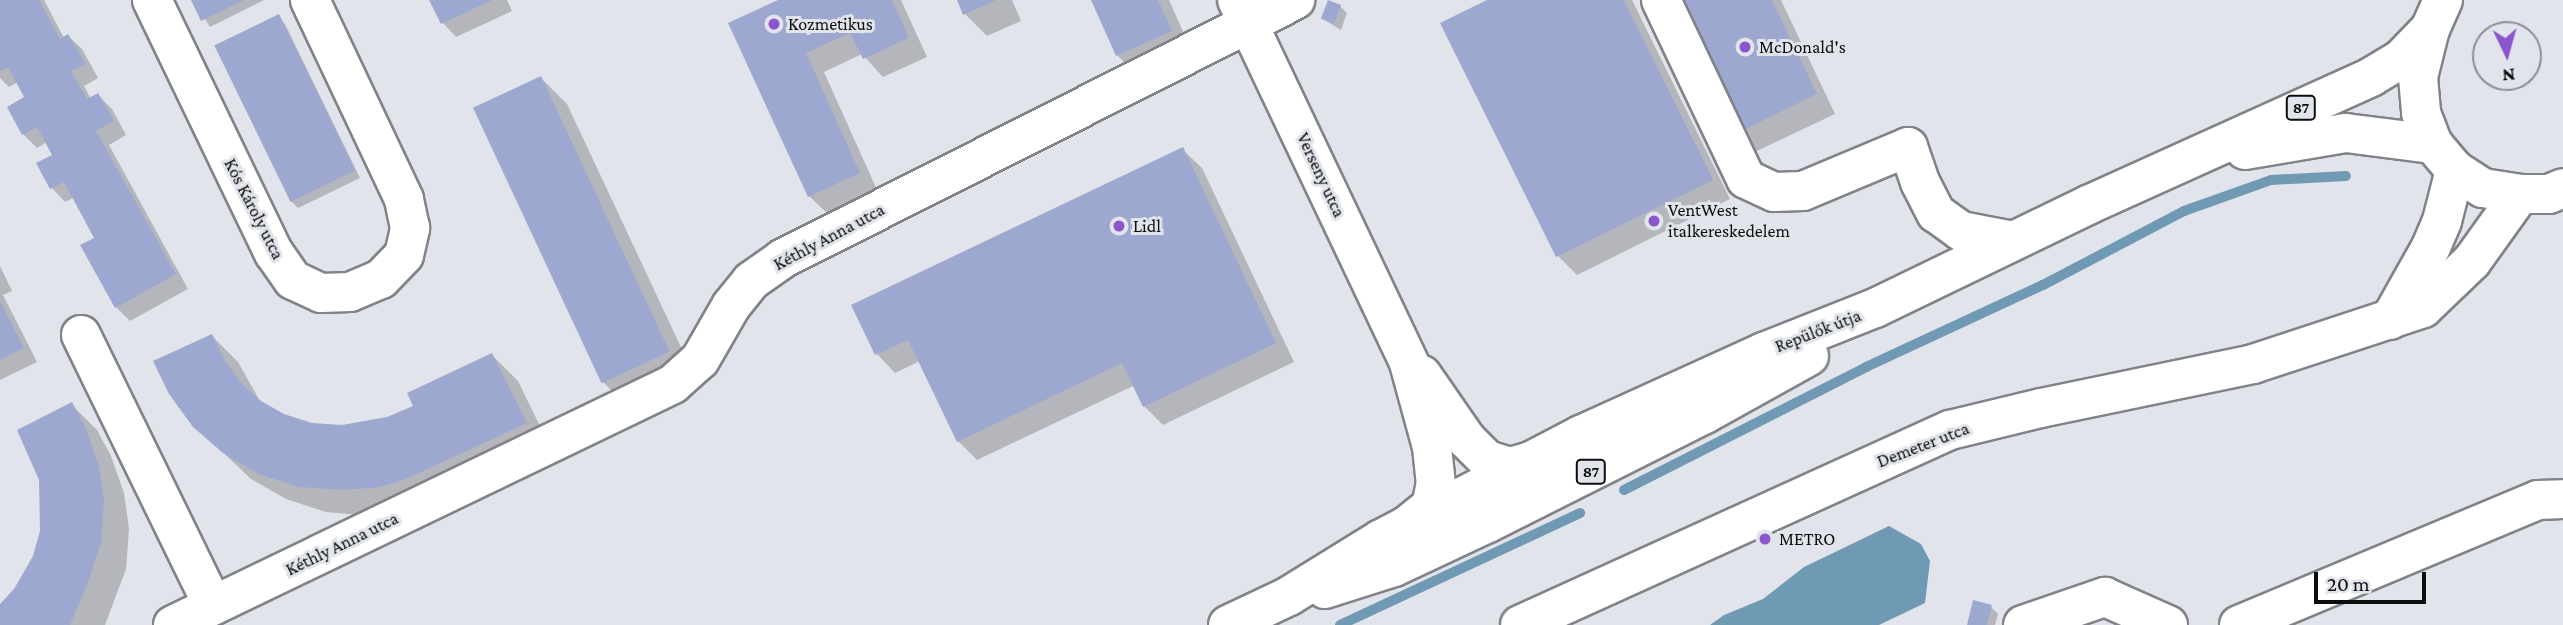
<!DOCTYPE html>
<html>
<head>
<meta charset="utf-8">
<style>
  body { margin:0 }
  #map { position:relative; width:2563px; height:625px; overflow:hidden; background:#e2e4eb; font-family:"Crimson Pro",serif }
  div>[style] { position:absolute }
  .water>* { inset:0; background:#709ab4 }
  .shadow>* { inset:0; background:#0003 }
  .stream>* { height:10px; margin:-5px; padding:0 5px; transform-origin:5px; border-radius:5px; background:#709ab4 }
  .building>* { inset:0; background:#9ca8d0; transform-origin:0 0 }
  .roads { filter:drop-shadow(2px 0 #818389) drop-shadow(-2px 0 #818389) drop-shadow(0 2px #818389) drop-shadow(0 -2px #818389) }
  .minor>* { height:38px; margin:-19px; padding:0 19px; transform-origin:19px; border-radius:19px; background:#fff }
  .major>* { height:38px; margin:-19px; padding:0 19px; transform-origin:19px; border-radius:19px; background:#fff }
  .dots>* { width:19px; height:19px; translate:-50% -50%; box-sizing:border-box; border:4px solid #e2e4eb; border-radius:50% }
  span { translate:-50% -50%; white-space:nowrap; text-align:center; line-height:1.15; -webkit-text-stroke:6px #e2e4eb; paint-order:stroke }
  .shield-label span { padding:2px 5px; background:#e2e4eb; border:2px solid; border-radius:5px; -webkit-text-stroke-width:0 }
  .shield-label { font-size:16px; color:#0c0d0f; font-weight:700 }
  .poi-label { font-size:18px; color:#0c0d0f }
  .left { translate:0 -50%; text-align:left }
  .street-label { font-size:18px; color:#0c0d0f }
  .north { position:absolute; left:2472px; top:21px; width:70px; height:70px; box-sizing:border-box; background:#e2e4eb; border:2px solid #8c8e93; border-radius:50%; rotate:175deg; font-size:19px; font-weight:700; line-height:28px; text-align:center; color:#0c0d0f }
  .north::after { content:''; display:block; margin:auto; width:24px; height:32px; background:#8a55cd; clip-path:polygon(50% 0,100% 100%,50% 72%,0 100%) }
  .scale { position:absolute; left:2314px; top:572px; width:112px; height:32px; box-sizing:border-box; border:4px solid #0c0d0f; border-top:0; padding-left:9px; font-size:21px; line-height:24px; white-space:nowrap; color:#0c0d0f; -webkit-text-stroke:5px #e2e4eb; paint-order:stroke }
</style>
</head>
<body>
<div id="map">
  <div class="water">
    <i style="clip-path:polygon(1889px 526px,1921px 544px,1930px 561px,1925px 603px,1879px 625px,1710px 625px,1724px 615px,1763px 599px,1804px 567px)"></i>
  </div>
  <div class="shadow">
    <i style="clip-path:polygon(0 0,44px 0,64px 38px,68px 36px,82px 49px,98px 78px,84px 86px,91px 99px,98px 95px,112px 109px,126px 135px,109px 145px,188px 289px,130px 321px,116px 307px,97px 238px,73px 198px,65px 202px,52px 188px,55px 156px,47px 142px,37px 148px,23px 134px,27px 98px,18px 82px,9px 87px,0 78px)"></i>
    <i style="clip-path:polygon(193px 0,264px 0,210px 27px)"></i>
    <i style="clip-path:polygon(431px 0,507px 0,512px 11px,456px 37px,443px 23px)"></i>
    <i style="clip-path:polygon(782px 0,901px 0,927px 57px,883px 77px,862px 54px,824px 72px,878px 192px,828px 214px,809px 196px)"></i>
    <i style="clip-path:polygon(959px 0,1012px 0,1021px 21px,987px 36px,965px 14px)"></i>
    <i style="clip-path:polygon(1093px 0,1169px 0,1193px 54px,1140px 78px,1117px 55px)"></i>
    <i style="clip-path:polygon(1491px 0,1632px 0,1730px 199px,1577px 275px,1558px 256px)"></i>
    <i style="clip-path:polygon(1675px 0,1781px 0,1835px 114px,1757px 151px,1738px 132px)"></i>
    <i style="clip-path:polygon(1340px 6px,1347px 13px,1341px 30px,1323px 19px)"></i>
    <i style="clip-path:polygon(279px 17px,285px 24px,360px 178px,298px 208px,291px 201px)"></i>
    <i style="clip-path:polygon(541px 78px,567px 104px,695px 377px,629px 408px,603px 382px)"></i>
    <i style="clip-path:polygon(1183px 150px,1202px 168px,1294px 362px,1163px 425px,1144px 406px,1135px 385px,977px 460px,958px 441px,920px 361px,895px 373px,877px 354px)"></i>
    <i style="clip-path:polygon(0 266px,12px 291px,3px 295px,37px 362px,0 380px)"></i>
    <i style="clip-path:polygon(212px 336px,238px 362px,261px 403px,284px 416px,311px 424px,342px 427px,387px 419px,416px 406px,492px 355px,518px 381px,551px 449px,371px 516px,326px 512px,286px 499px,251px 479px,195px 426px)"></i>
    <i style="clip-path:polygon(71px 404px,97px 430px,111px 456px,124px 493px,129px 529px,126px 569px,105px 625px,0 625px,0 607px,16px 590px,34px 556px)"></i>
    <i style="clip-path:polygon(1991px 607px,1998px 614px,1995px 625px,1969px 625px)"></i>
  </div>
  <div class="stream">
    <i style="left:1624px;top:490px;width:271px;rotate:-26.9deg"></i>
    <i style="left:1866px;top:367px;width:195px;rotate:-24.9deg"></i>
    <i style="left:2043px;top:285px;width:159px;rotate:-27.7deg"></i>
    <i style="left:2184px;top:211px;width:92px;rotate:-19.6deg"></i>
    <i style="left:2271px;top:180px;width:75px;rotate:-3.1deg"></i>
    <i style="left:1340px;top:625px;width:265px;rotate:-25deg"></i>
  </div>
  <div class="building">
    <i style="clip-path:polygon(0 0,39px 0,60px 39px,68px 34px,86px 64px,71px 71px,87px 99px,98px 93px,114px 121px,96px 131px,176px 274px,115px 308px,80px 245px,94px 238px,64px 182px,50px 189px,36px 163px,52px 155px,37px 127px,22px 135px,7px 107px,24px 97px,8px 67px,0 71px)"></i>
    <i style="clip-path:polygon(191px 0,244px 0,201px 21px)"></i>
    <i style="clip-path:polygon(429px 0,492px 0,441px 24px)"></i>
    <i style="clip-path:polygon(778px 0,892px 0,909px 38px,863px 59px,850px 33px,806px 53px,860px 173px,808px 197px,728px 23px)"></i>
    <i style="clip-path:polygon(957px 0,996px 0,963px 15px)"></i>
    <i style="clip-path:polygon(1091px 0,1158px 0,1172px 31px,1116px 56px)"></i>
    <i style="left:1328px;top:0;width:14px;height:20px;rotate:21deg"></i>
    <i style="clip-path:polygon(1487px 0,1624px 0,1713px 180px,1556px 257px,1440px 23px)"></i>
    <i style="clip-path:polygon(1673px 0,1772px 0,1817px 94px,1737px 133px)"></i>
    <i style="left:279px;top:14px;width:174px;height:72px;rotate:64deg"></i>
    <i style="left:541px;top:76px;width:304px;height:75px;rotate:65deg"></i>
    <i style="clip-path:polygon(1183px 147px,1276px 343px,1143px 407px,1122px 363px,957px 442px,908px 340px,875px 355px,851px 305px)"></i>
    <i style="clip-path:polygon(0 301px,24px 348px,0 360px)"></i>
    <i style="clip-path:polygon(212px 334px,225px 361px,242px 384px,261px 401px,284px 414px,312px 423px,342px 425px,387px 417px,413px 406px,407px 393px,492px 353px,527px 423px,406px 479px,380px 487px,344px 490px,299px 487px,259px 474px,223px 453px,193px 427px,169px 394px,153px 361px)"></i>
    <i style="clip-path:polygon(72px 402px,86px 429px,99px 466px,104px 502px,101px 542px,89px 580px,70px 625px,0 625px,0 604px,14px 589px,33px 556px,40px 531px,39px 480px,17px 430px)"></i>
    <i style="clip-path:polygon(1973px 600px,1992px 605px,1987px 625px,1967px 625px)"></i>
  </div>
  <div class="roads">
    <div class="minor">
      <i style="left:152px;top:0;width:281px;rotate:64.3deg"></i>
      <i style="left:274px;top:253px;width:33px;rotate:55deg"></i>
      <i style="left:293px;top:280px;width:31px;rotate:25deg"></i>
      <i style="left:321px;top:293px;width:29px;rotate:-2deg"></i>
      <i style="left:350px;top:292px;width:34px;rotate:-23deg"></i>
      <i style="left:381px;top:279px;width:33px;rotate:-46deg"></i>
      <i style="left:404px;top:255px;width:28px;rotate:-77deg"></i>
      <i style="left:410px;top:228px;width:30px;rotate:-102deg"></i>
      <i style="left:404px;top:199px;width:220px;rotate:-115.3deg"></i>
      <i style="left:1237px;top:0;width:402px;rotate:64.6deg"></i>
      <i style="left:1409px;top:363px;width:87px;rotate:74.7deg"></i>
      <i style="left:1432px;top:447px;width:36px;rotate:84deg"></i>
      <i style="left:1436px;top:483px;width:24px;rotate:102deg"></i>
      <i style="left:1431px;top:506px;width:33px;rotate:141deg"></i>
      <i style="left:1661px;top:0;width:198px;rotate:64.6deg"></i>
      <i style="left:1746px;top:179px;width:31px;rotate:25deg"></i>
      <i style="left:1774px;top:192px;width:29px;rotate:-2deg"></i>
      <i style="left:1803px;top:191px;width:114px;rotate:-22.7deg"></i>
      <i style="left:1908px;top:147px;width:37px;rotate:71deg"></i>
      <i style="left:1920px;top:182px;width:35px;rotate:63deg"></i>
      <i style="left:1936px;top:213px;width:31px;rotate:36deg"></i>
      <i style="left:1961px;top:231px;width:53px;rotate:10.9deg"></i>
      <i style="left:2390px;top:320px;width:84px;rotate:-60.7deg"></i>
      <i style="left:2431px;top:247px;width:28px;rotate:-67deg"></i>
      <i style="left:2442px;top:221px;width:53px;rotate:-75.7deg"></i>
      <i style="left:81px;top:335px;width:301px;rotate:64deg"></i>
      <i style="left:1422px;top:375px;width:79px;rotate:55.3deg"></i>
      <i style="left:1467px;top:440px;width:28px;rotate:45deg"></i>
      <i style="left:1487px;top:460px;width:24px;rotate:17deg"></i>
      <i style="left:1510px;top:467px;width:32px;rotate:-16deg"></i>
      <i style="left:173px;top:625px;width:555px;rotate:-25.73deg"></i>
      <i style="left:673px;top:384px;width:36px;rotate:-42deg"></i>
      <i style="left:700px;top:360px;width:62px;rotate:-60.1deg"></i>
      <i style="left:731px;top:306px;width:32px;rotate:-51deg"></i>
      <i style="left:751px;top:281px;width:38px;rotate:-35deg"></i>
      <i style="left:782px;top:259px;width:575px;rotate:-26.79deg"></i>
      <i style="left:1520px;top:625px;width:472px;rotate:-24.4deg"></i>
      <i style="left:1950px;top:430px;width:94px;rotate:-13.6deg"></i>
      <i style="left:2041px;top:408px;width:217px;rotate:-11.7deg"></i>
      <i style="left:2253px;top:364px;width:179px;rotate:-18.2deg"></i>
      <i style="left:2423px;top:308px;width:68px;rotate:-43.8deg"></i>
      <i style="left:2472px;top:261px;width:82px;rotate:-54.4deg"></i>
      <i style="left:2023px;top:625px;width:87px;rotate:-18.9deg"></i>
      <i style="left:2105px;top:597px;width:69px;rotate:24deg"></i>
      <i style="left:2239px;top:625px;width:324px;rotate:-22.7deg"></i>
      <i style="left:2538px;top:500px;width:25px;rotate:-2deg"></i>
    </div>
    <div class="major">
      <i style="left:2443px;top:0;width:32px;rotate:114deg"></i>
      <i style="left:2430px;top:29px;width:49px;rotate:104deg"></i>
      <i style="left:2418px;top:77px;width:36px;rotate:85deg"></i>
      <i style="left:2421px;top:113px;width:33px;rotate:69deg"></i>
      <i style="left:2433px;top:144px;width:34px;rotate:50deg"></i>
      <i style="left:2455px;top:170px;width:33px;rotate:33deg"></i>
      <i style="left:2483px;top:188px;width:37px;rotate:9deg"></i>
      <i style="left:2520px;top:194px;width:29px"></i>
      <i style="left:2549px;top:194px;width:15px;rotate:-23deg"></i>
      <i style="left:2245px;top:150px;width:102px;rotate:-9.6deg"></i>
      <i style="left:2346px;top:133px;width:88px;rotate:7.2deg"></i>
      <i style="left:1325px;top:589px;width:72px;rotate:-17.7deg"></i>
      <i style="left:1394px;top:567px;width:104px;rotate:-25.1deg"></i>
      <i style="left:1488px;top:523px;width:243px;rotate:-26.7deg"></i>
      <i style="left:1705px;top:414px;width:119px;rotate:-29.1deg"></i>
      <i style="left:1228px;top:625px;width:68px;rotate:-25.4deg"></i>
      <i style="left:1289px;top:596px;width:108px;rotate:-31.8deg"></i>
      <i style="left:1381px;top:539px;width:225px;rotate:-27.5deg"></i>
      <i style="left:1581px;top:435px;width:201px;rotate:-24.4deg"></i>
      <i style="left:1764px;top:352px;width:119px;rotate:-21.6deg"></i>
      <i style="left:1875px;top:308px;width:237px;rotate:-25.8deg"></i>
      <i style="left:2088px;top:205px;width:311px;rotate:-24.3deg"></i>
      <i style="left:2371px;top:77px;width:35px;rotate:-31deg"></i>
      <i style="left:2401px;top:59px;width:42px;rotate:-46deg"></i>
    </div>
  </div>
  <div class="dots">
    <i style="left:774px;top:24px;background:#8a55cd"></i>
    <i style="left:1745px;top:47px;background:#8a55cd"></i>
    <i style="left:1654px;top:221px;background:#8a55cd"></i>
    <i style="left:1119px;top:226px;background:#8a55cd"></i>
    <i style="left:1765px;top:539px;background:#8a55cd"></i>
  </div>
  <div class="shield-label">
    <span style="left:2301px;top:108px">87</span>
    <span style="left:1591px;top:472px">87</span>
  </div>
  <div class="poi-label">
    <span class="left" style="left:788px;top:24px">Kozmetikus</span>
    <span class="left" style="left:1759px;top:47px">McDonald's</span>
    <span class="left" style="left:1668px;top:221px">VentWest<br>italkereskedelem</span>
    <span class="left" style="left:1133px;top:226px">Lidl</span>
    <span class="left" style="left:1779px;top:539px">METRO</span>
  </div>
  <div class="street-label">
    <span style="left:1321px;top:175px;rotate:65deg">Verseny utca</span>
    <span style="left:254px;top:209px;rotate:63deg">Kós Károly utca</span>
    <span style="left:829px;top:237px;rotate:-28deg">Kéthly Anna utca</span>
    <span style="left:1818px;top:331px;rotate:-21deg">Repülők útja</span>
    <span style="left:1923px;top:445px;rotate:-21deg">Demeter utca</span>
    <span style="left:342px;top:544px;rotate:-26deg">Kéthly Anna utca</span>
  </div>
  <div class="north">N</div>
  <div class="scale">20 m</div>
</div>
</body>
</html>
